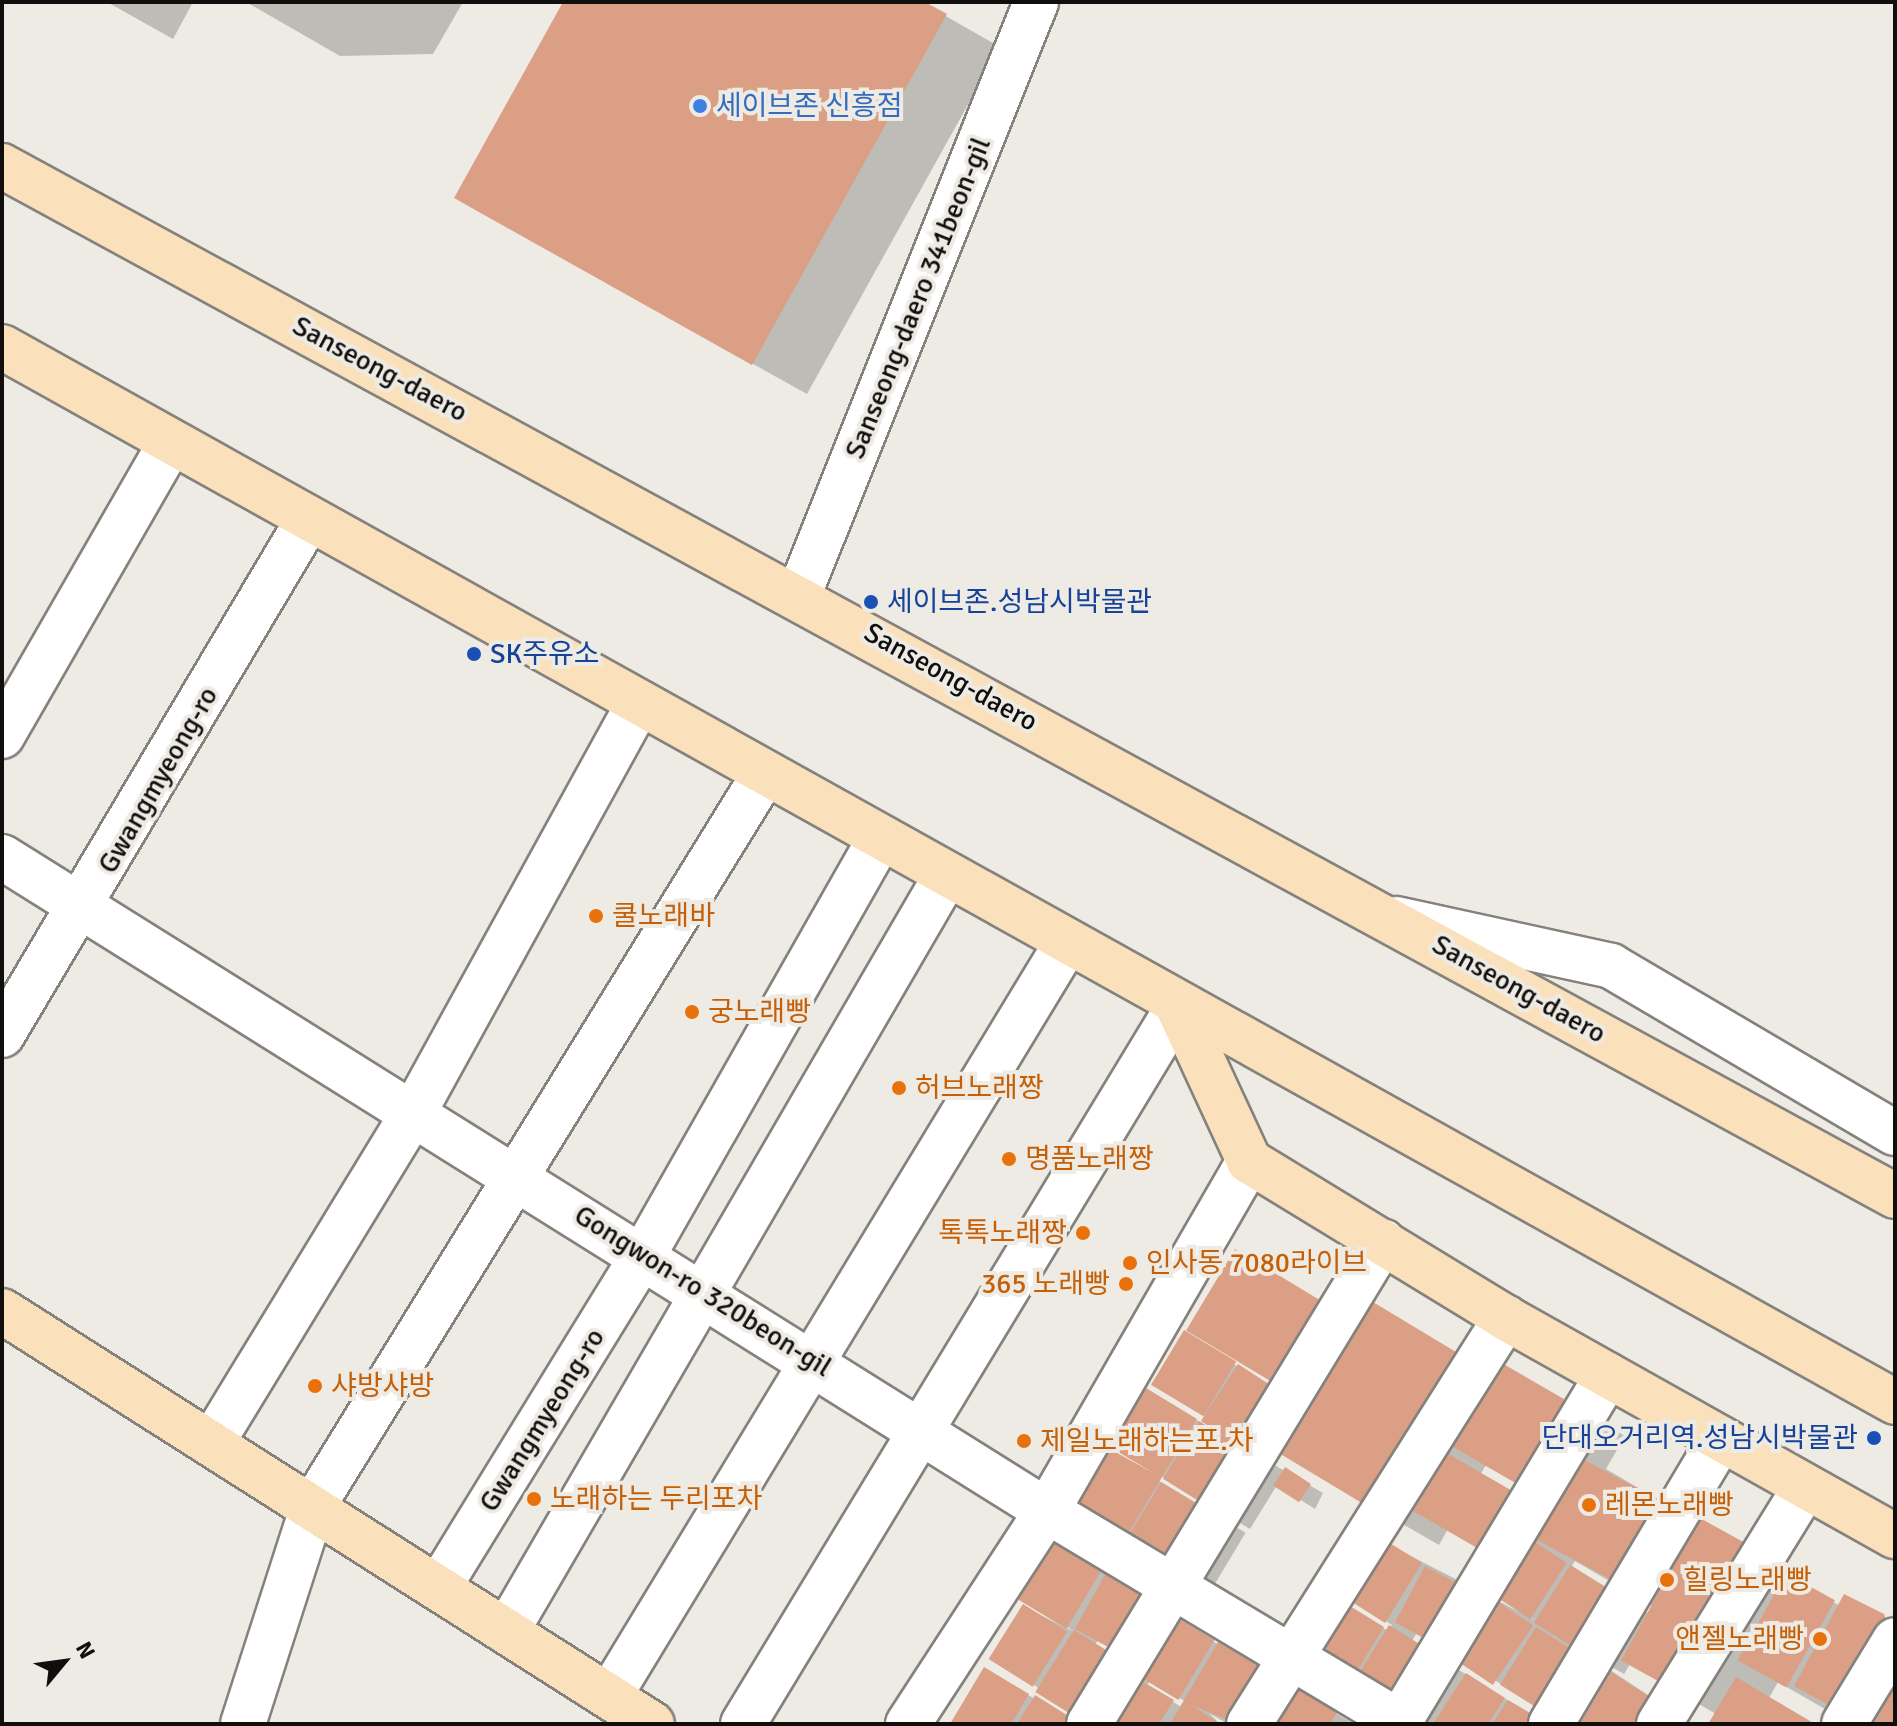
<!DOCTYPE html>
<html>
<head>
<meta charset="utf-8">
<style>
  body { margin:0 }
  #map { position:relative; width:1897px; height:1726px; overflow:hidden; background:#eeebe5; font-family:Signika,"Noto Sans KR",sans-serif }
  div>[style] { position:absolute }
  .shadow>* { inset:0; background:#0003; transform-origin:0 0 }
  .building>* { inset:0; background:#db9f85; transform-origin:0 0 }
  .roads { filter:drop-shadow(2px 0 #85827e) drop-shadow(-2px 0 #85827e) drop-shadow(0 2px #85827e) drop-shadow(0 -2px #85827e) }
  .minor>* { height:44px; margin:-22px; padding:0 22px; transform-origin:22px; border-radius:22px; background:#fff }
  .major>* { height:44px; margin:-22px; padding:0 22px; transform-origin:22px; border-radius:22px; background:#fae0bb }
  .dots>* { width:22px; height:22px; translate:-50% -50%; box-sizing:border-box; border:4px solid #eeebe5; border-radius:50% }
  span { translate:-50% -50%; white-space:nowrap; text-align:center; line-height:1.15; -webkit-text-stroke:8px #eeebe5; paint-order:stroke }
  .shop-label { font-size:28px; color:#366cbe }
  .left { translate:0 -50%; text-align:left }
  .street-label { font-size:28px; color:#110f0e }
  .transit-label { font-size:28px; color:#164399 }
  .right { translate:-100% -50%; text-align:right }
  .food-label { font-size:28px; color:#c56008 }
  .frame { position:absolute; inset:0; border:4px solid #110f0e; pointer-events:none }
  .north { position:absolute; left:24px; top:1622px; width:80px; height:80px; -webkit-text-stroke:6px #eeebe5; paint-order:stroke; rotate:61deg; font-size:22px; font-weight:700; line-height:32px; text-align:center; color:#110f0e }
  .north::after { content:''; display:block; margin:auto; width:28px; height:36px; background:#110f0e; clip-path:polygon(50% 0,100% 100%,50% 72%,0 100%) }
</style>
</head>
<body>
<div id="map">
  <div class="shadow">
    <i style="clip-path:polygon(107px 2px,193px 2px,173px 39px)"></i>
    <i style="clip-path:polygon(246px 2px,463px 2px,433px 54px,340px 56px)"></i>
    <i style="clip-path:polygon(565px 2px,921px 2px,1000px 47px,807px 394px,510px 229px)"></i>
    <i style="clip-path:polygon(evenodd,1351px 1319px,1436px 1341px,1480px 1368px,1486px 1357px,1625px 1436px,1606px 1469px,1840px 1606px,1895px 1623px,1895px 1724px,1851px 1724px,1778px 1682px,1769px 1698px,1813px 1724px,1710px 1724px,1716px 1714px,1630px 1664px,1624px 1674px,1557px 1635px,1692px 1724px,1569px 1724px,1416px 1634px,1412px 1641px,1546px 1724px,1415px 1724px,1349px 1684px,1345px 1606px,1388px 1631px,1392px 1625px,1352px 1600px,1401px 1551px,1537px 1621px,1490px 1592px,1508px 1564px,1448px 1529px,1439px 1545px,1366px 1503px,1351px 1319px,1486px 1465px,1548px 1500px,1542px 1511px,1480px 1475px,1486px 1465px,1351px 1319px,1575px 1561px,1652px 1606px,1648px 1613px,1572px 1566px,1575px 1561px)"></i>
    <i style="left:1184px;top:1333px;width:115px;height:59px;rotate:32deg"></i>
    <i style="clip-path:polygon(1146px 1391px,1323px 1493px,1315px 1509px,1277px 1485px,1250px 1529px,1113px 1447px)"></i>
    <i style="left:1111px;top:1452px;width:157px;height:74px;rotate:31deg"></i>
    <i style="clip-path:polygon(evenodd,1056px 1542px,1183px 1616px,1180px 1622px,1354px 1724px,1228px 1724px,1209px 1713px,1220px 1724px,1094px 1724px,992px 1658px,1024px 1607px,1075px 1632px,1022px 1599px,1056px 1542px,1098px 1640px,1135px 1661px,1131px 1667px,1095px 1645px,1098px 1640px,1056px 1542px,1150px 1680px,1186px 1702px,1183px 1708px,1147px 1686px,1150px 1680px)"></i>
    <i style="clip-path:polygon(985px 1670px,1035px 1699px,1080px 1724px,952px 1724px)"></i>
  </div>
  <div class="building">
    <i style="clip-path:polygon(563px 2px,925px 2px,947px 14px,752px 365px,454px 198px)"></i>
    <i style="left:1235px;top:1249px;width:110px;height:95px;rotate:31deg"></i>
    <i style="left:1363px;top:1296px;width:109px;height:178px;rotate:31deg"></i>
    <i style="left:1184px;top:1330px;width:61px;height:64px;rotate:31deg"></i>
    <i style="left:1486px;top:1354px;width:99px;height:97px;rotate:30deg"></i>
    <i style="left:1238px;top:1364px;width:37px;height:68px;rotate:33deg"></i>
    <i style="clip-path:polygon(1146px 1388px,1197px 1419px,1120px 1547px,1070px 1517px,1110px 1449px,1155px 1474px,1110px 1447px)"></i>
    <i style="left:1199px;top:1421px;width:52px;height:68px;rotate:32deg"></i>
    <i style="left:1431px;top:1444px;width:99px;height:67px;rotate:30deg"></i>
    <i style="left:1573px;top:1454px;width:111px;height:93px;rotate:28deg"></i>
    <i style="left:1285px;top:1467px;width:31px;height:22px;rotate:33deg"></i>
    <i style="left:1161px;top:1482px;width:50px;height:71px;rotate:31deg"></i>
    <i style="left:1700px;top:1518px;width:65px;height:163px;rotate:29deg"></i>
    <i style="clip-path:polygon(1372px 1532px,1422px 1563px,1385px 1623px,1349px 1600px)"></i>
    <i style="left:1524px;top:1535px;width:51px;height:67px;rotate:33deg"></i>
    <i style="left:1055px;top:1539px;width:56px;height:71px;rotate:31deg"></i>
    <i style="left:1570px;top:1565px;width:55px;height:68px;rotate:32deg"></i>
    <i style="left:1425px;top:1566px;width:53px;height:64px;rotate:28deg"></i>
    <i style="left:1107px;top:1571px;width:56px;height:66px;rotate:29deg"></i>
    <i style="left:1786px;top:1573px;width:56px;height:100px;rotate:29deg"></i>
    <i style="left:1485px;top:1593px;width:58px;height:72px;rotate:34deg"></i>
    <i style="clip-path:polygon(1844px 1594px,1884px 1614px,1889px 1630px,1843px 1713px,1794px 1686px)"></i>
    <i style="clip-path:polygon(1345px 1603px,1384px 1627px,1348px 1686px,1318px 1645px)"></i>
    <i style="left:1023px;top:1604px;width:52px;height:65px;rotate:32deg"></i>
    <i style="left:1163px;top:1609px;width:60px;height:70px;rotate:31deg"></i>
    <i style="left:1389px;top:1625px;width:52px;height:72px;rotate:32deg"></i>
    <i style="left:1536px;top:1627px;width:52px;height:68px;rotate:32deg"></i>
    <i style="left:1074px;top:1630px;width:59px;height:73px;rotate:32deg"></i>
    <i style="clip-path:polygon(1218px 1642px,1269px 1672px,1238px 1724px,1193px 1706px,1220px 1724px,1170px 1724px)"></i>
    <i style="clip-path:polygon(984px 1667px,1029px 1694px,1011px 1724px,950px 1724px)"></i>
    <i style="clip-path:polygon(1611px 1672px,1664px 1706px,1652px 1724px,1580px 1724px)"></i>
    <i style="clip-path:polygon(1128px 1673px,1174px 1700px,1159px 1724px,1097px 1724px)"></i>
    <i style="clip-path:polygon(1466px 1673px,1505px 1698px,1488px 1724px,1433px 1724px)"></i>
    <i style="clip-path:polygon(1736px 1677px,1815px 1724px,1708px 1724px)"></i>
    <i style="clip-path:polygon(1291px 1683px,1338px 1711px,1330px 1724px,1267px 1724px)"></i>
    <i style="clip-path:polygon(1895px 1687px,1895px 1724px,1874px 1724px)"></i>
    <i style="clip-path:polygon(1035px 1695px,1081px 1724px,1017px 1724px)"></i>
    <i style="clip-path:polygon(1508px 1700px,1537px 1717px,1532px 1724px,1492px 1724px)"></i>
  </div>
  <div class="roads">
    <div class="minor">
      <i style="left:799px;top:594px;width:638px;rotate:-68.18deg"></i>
      <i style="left:2px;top:736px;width:339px;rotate:-60.1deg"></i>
      <i style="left:2px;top:857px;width:1233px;rotate:32.04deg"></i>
      <i style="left:1047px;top:1511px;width:415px;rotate:30.9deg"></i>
      <i style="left:1396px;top:919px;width:220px;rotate:12.3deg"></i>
      <i style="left:1611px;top:966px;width:329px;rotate:30.5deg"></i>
      <i style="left:2px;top:1035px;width:599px;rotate:-59.28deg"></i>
      <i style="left:213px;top:1441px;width:386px;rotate:-58.6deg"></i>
      <i style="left:414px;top:1112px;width:467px;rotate:-61.2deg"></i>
      <i style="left:440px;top:1585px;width:389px;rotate:-58.4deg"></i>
      <i style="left:644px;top:1254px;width:478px;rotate:-60.4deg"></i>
      <i style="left:509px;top:1627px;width:869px;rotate:-59.81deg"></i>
      <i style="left:610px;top:1695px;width:879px;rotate:-58.73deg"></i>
      <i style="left:243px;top:1724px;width:229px;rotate:-72.2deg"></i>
      <i style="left:313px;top:1506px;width:861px;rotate:-58.34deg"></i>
      <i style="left:743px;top:1724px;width:839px;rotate:-58.76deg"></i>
      <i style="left:908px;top:1724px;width:254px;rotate:-56.9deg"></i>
      <i style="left:1047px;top:1511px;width:404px;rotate:-60deg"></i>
      <i style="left:1089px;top:1724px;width:565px;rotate:-58.67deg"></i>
      <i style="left:1249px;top:1724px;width:481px;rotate:-57.7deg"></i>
      <i style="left:1398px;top:1724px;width:407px;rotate:-59deg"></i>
      <i style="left:1551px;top:1724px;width:332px;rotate:-59.2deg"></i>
      <i style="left:1659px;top:1724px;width:278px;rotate:-58.3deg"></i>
      <i style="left:1844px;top:1724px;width:98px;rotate:-58.7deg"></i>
    </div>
    <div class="major">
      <i style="left:2px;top:166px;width:2155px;rotate:28.55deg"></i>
      <i style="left:2px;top:347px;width:2167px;rotate:29.13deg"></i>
      <i style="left:1178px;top:1007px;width:170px;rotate:65.2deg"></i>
      <i style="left:1249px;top:1161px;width:301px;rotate:31.4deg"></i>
      <i style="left:1506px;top:1318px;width:446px;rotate:29.3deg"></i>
      <i style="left:2px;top:1311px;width:770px;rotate:32.43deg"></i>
    </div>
  </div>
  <div class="dots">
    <i style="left:700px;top:106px;background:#3f7fe0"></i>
    <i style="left:871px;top:602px;background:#1a4fb4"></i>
    <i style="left:474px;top:654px;background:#1a4fb4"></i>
    <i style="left:596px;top:916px;background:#e8710a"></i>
    <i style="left:692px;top:1012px;background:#e8710a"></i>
    <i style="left:899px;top:1088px;background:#e8710a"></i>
    <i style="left:1009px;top:1159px;background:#e8710a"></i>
    <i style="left:1083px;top:1233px;background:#e8710a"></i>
    <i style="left:1130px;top:1263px;background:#e8710a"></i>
    <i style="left:1126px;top:1284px;background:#e8710a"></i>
    <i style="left:315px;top:1386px;background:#e8710a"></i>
    <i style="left:1874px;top:1438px;background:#1a4fb4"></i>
    <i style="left:1024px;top:1441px;background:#e8710a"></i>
    <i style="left:534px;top:1499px;background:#e8710a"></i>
    <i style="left:1589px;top:1505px;background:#e8710a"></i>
    <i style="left:1667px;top:1580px;background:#e8710a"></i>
    <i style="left:1820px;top:1639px;background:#e8710a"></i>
  </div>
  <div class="shop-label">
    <span class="left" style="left:716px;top:106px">세이브존 신흥점</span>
  </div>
  <div class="street-label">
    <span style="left:918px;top:298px;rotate:-68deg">Sanseong-daero 341beon-gil</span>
    <span style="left:380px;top:369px;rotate:28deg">Sanseong-daero</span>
    <span style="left:951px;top:677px;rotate:29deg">Sanseong-daero</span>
    <span style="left:158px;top:780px;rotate:-60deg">Gwangmyeong-ro</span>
    <span style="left:1519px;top:989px;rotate:29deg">Sanseong-daero</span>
    <span style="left:703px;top:1291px;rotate:32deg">Gongwon-ro 320beon-gil</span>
    <span style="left:542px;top:1420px;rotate:-58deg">Gwangmyeong-ro</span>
  </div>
  <div class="transit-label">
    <span class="left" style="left:887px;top:602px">세이브존.성남시박물관</span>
    <span class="left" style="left:490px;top:654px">SK주유소</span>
    <span class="right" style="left:1858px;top:1438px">단대오거리역.성남시박물관</span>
  </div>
  <div class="food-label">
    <span class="left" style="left:612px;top:916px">쿨노래바</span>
    <span class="left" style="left:708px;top:1012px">궁노래빵</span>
    <span class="left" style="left:915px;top:1088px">허브노래짱</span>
    <span class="left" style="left:1025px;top:1159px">명품노래짱</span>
    <span class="right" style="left:1067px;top:1233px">톡톡노래짱</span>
    <span class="left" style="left:1146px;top:1263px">인사동 7080라이브</span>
    <span class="right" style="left:1110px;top:1284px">365 노래빵</span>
    <span class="left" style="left:331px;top:1386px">샤방샤방</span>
    <span class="left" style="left:1040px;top:1441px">제일노래하는포.차</span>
    <span class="left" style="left:550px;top:1499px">노래하는 두리포차</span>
    <span class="left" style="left:1605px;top:1505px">레몬노래빵</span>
    <span class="left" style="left:1683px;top:1580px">힐링노래빵</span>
    <span class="right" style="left:1804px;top:1639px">앤젤노래빵</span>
  </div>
  <div class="frame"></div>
  <div class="north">N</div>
</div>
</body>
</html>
